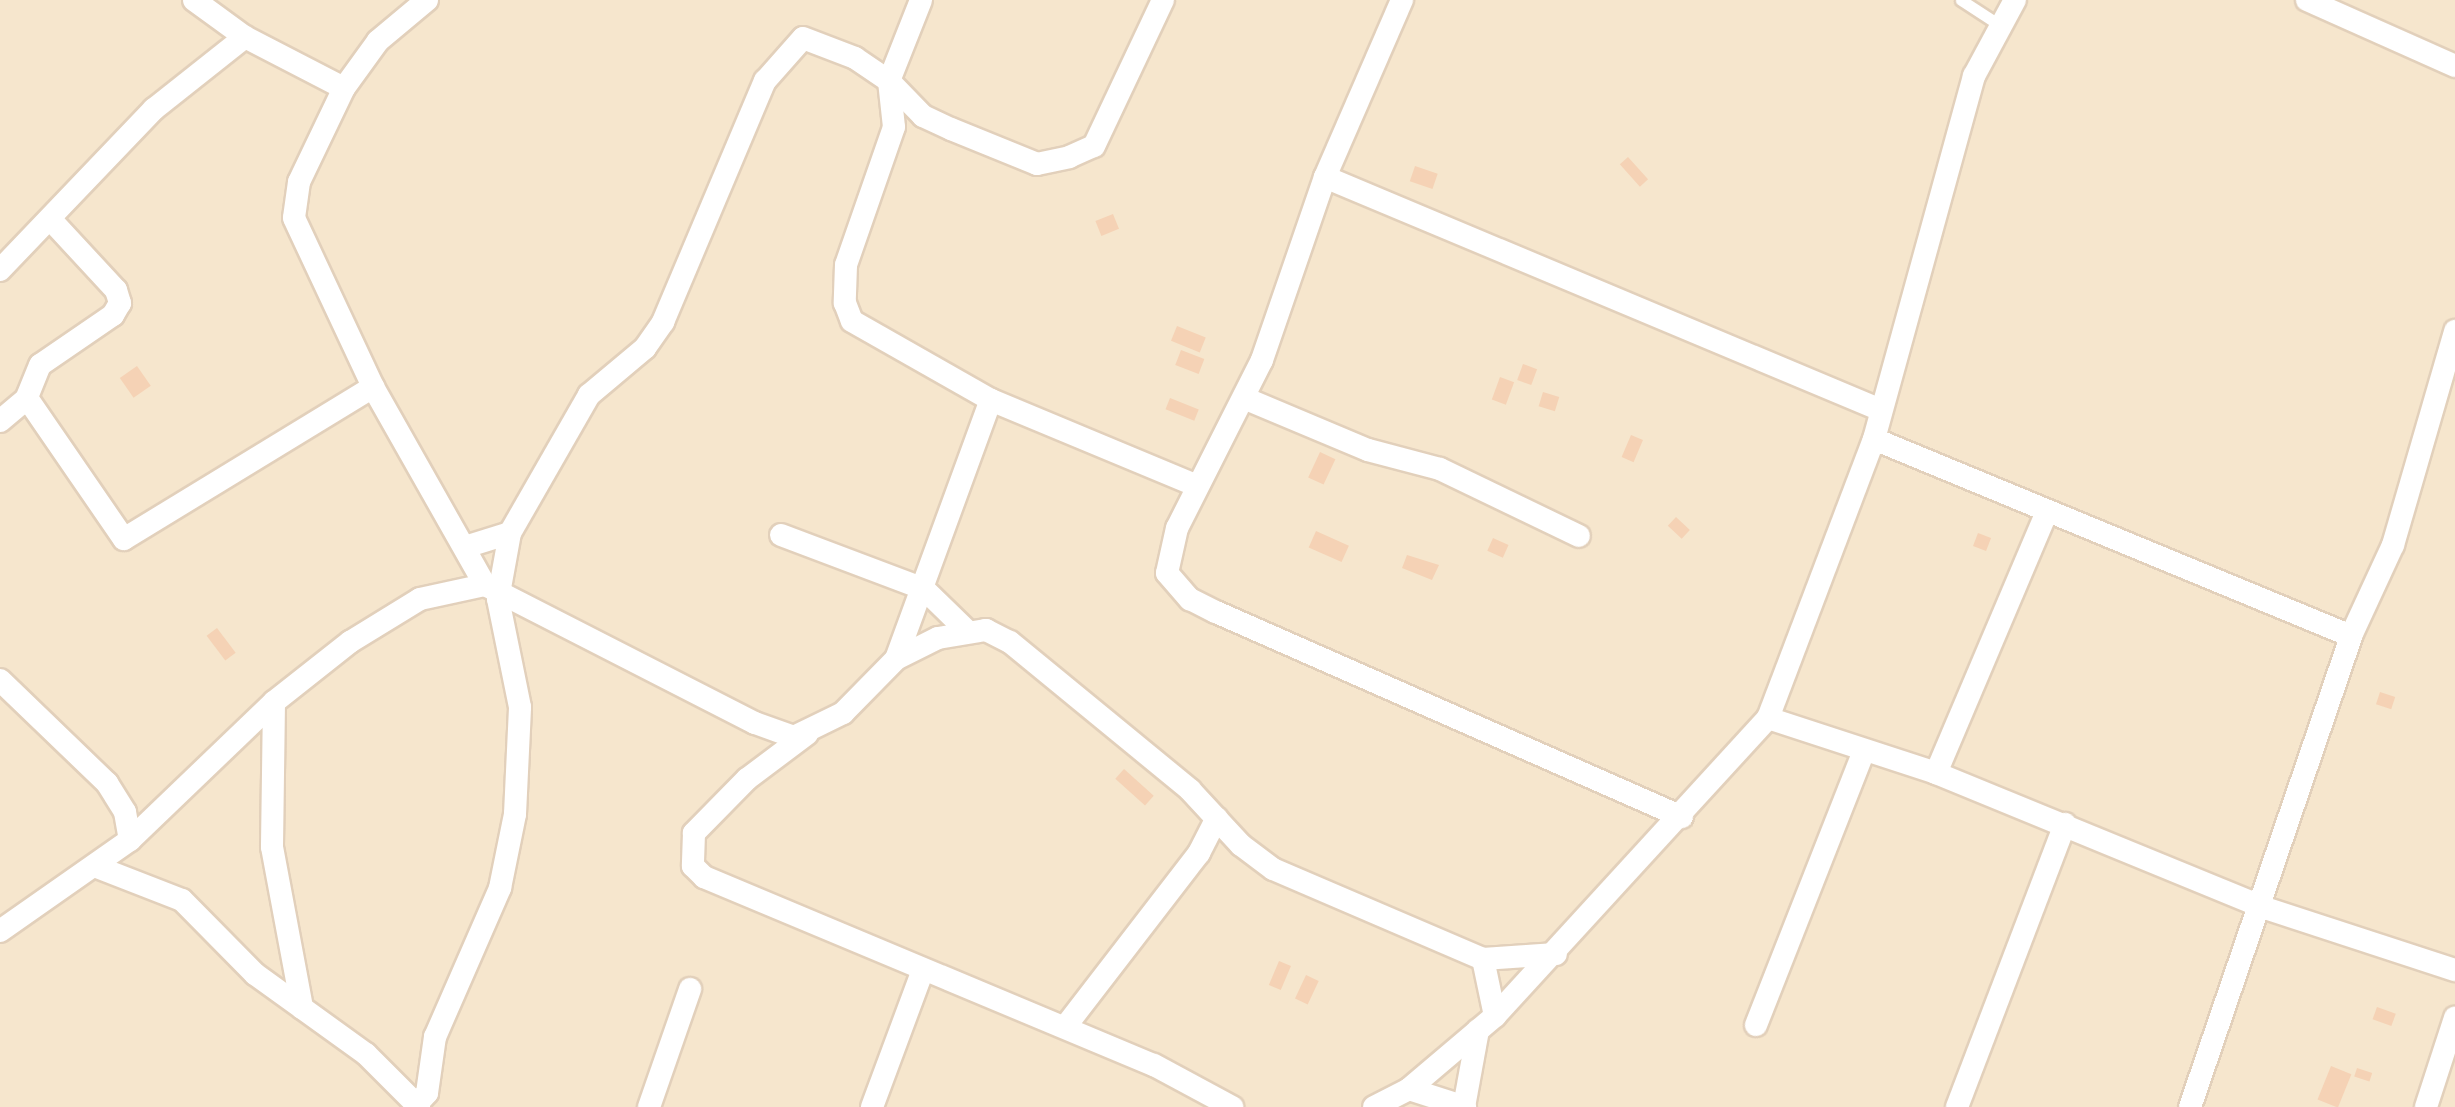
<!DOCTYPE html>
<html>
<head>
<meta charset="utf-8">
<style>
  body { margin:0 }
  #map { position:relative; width:2455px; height:1107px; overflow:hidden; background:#fef4df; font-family:"Golos Text",sans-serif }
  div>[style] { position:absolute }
  .residential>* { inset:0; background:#f6e6cd; transform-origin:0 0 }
  .building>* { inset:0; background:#f5d2b5; transform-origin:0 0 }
  .roads { filter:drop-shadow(2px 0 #e2d0bb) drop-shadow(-2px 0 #e2d0bb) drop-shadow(0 2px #e2d0bb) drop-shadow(0 -2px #e2d0bb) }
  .lane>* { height:11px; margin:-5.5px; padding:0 5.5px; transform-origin:5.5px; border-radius:5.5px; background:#fff }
  .street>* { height:22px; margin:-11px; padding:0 11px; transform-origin:11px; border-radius:11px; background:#fff }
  span { translate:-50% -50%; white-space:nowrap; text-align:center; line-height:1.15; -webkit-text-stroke:10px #fff7e7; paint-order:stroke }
</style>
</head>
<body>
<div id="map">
  <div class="residential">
    <i style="left:0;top:0;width:2455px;height:1107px"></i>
  </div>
  <div class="building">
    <i style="left:1628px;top:157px;width:30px;height:11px;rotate:48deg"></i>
    <i style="left:1415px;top:166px;width:24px;height:16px;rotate:19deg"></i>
    <i style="left:1113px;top:214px;width:16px;height:19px;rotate:68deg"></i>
    <i style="left:1177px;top:326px;width:31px;height:16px;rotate:22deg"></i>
    <i style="left:1181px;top:350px;width:25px;height:16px;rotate:21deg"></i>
    <i style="left:1523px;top:364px;width:15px;height:17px;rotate:20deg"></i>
    <i style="left:137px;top:366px;width:24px;height:21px;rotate:55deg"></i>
    <i style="left:1500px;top:377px;width:15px;height:24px;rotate:20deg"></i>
    <i style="left:1543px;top:392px;width:17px;height:15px;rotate:17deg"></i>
    <i style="left:1170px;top:398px;width:31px;height:12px;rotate:22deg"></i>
    <i style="left:1631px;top:435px;width:13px;height:24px;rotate:23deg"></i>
    <i style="left:1320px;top:452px;width:17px;height:28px;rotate:25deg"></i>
    <i style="left:1676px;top:517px;width:19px;height:12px;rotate:43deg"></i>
    <i style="left:1316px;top:531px;width:36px;height:18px;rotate:24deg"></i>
    <i style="left:1978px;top:533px;width:14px;height:14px;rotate:21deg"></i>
    <i style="left:1493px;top:538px;width:17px;height:14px;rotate:24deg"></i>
    <i style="clip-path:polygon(1407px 555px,1439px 565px,1432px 580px,1402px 568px)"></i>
    <i style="left:217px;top:628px;width:31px;height:13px;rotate:53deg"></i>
    <i style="left:2380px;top:692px;width:16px;height:13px;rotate:18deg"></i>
    <i style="left:1124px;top:769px;width:40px;height:13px;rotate:42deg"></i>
    <i style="left:1279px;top:961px;width:13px;height:26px;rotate:23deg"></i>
    <i style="left:1306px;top:975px;width:14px;height:26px;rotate:25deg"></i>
    <i style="left:2377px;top:1007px;width:20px;height:13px;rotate:20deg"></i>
    <i style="left:2331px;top:1066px;width:22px;height:36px;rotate:22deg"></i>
    <i style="left:2357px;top:1068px;width:16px;height:9px;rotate:18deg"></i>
  </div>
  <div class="roads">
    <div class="lane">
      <i style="left:1961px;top:0;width:48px;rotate:33deg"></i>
    </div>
    <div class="street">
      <i style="left:194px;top:0;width:63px;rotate:36deg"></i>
      <i style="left:245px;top:37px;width:111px;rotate:27.3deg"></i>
      <i style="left:427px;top:0;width:64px;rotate:140.1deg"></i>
      <i style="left:378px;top:41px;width:58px;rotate:125.9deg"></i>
      <i style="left:344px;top:88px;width:104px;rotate:115.6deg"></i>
      <i style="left:299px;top:182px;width:36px;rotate:98deg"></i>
      <i style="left:294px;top:218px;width:187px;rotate:64.9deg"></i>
      <i style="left:373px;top:387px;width:227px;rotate:60.5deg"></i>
      <i style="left:485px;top:585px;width:303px;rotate:27.1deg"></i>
      <i style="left:755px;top:723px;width:41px;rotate:19.7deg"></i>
      <i style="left:794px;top:737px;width:55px;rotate:-26.1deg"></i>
      <i style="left:843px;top:713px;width:76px;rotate:-45.5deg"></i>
      <i style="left:896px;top:659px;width:47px;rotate:-26.6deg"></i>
      <i style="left:938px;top:638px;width:49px;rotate:-9.5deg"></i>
      <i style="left:986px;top:630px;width:27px;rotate:27deg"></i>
      <i style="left:1010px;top:642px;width:233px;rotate:39.4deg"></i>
      <i style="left:1190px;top:790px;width:75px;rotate:47.2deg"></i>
      <i style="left:1241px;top:845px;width:40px;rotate:37deg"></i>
      <i style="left:1273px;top:869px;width:228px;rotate:23.2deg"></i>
      <i style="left:1483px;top:959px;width:73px;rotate:-3.9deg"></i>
      <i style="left:1402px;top:0;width:193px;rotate:113.5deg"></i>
      <i style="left:1325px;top:177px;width:194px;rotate:109deg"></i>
      <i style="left:1262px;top:360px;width:188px;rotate:116.8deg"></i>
      <i style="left:1177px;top:528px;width:46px;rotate:102.5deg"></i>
      <i style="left:1167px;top:573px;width:35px;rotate:49deg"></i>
      <i style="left:1190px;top:599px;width:29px;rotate:27deg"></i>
      <i style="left:1216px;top:612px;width:509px;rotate:23.75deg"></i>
      <i style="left:2307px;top:0;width:162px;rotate:24deg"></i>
      <i style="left:889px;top:81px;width:46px;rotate:83.8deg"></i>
      <i style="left:894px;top:127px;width:146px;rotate:109.2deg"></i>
      <i style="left:846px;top:265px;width:38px;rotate:92deg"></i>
      <i style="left:845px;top:303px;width:19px;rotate:69deg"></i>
      <i style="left:852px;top:321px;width:160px;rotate:29.6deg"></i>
      <i style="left:991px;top:400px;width:224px;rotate:22.6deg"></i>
      <i style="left:889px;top:81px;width:49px;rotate:45.8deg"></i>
      <i style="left:923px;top:116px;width:31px;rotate:25deg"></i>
      <i style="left:951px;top:129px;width:93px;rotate:22.1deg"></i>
      <i style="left:1037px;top:164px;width:33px;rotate:-12deg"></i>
      <i style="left:1069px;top:157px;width:27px;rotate:-24deg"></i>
      <i style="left:1094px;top:146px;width:161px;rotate:-64.7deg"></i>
      <i style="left:1325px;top:177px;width:603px;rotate:22.74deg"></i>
      <i style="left:52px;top:221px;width:94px;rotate:47.2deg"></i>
      <i style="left:116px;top:290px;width:14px;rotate:73deg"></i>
      <i style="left:120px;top:303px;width:14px;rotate:120deg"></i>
      <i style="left:113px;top:315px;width:88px;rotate:145.6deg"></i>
      <i style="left:40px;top:365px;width:35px;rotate:112deg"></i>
      <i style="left:27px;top:398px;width:171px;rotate:55.5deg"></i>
      <i style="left:124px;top:539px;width:292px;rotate:-31.4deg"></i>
      <i style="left:0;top:270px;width:223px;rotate:-46.3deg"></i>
      <i style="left:154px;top:109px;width:116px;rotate:-38.4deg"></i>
      <i style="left:1244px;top:398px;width:134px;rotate:22.8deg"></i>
      <i style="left:1368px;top:450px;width:74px;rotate:14.8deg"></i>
      <i style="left:1440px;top:469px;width:154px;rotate:25.7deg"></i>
      <i style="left:0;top:421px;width:35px;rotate:-40deg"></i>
      <i style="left:1874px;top:439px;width:516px;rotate:22.44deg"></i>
      <i style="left:781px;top:535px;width:153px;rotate:20.7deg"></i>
      <i style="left:924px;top:589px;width:59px;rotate:44.3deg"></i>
      <i style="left:465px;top:547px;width:47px;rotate:-17.3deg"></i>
      <i style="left:896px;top:659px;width:276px;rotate:-69.9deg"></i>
      <i style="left:0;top:680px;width:149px;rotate:43.9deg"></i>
      <i style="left:107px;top:783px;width:34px;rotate:58deg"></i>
      <i style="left:125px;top:812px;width:28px;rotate:80deg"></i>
      <i style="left:274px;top:702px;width:145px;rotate:90.8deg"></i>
      <i style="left:272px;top:847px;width:164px;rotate:79.4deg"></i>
      <i style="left:1768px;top:718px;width:177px;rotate:18.1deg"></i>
      <i style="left:1936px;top:773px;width:352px;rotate:22.3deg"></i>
      <i style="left:2262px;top:907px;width:203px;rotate:18.1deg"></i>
      <i style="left:807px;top:734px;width:75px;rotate:143.1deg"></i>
      <i style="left:747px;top:779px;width:76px;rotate:134.5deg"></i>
      <i style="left:694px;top:833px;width:33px;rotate:92deg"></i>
      <i style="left:693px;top:866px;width:16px;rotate:45deg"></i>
      <i style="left:704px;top:877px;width:488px;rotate:22.7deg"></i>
      <i style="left:1154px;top:1065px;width:89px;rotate:28.3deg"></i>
      <i style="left:1936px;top:773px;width:281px;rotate:-67deg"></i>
      <i style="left:97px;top:867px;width:91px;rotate:21.2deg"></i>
      <i style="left:182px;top:900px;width:104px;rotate:45.4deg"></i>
      <i style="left:255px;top:974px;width:137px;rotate:35.8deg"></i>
      <i style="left:366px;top:1054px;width:75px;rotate:45deg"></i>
      <i style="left:0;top:931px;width:159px;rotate:-35deg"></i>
      <i style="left:130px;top:840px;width:199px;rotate:-43.8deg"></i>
      <i style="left:274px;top:702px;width:97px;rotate:-38.3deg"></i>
      <i style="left:350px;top:642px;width:82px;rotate:-31.6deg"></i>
      <i style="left:420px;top:599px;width:66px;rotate:-12.2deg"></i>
      <i style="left:1483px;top:959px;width:58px;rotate:78.1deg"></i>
      <i style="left:1756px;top:1025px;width:295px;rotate:-68.5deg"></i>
      <i style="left:1065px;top:1027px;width:220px;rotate:-52.4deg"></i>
      <i style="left:1199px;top:853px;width:39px;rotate:-63deg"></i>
      <i style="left:1409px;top:1089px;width:59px;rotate:17.8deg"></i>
      <i style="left:417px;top:1104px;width:15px;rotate:-48deg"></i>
      <i style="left:427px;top:1093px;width:57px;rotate:-81.9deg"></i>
      <i style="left:435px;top:1037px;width:163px;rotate:-66.4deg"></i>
      <i style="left:500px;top:888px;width:76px;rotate:-78.5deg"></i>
      <i style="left:515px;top:814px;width:107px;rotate:-87.3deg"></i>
      <i style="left:520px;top:707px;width:110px;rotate:-101.5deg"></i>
      <i style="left:498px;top:599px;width:67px;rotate:-79.7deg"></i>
      <i style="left:510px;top:533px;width:159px;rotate:-60.2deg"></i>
      <i style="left:589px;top:395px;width:73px;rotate:-40deg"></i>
      <i style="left:645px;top:348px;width:32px;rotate:-55deg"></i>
      <i style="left:663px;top:322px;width:262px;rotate:-67.1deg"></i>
      <i style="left:765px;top:81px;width:57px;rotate:-48.5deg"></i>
      <i style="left:803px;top:38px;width:56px;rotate:21deg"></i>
      <i style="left:855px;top:58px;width:41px;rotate:34.1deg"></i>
      <i style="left:889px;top:81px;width:87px;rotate:-68.4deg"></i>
      <i style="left:649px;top:1107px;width:125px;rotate:-70.8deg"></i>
      <i style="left:872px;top:1107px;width:146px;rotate:-69.6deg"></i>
      <i style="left:1374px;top:1107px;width:39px;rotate:-27deg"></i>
      <i style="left:1409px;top:1089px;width:113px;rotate:-40.3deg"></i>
      <i style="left:1495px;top:1016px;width:404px;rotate:-47.5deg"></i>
      <i style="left:1768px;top:718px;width:298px;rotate:-69.2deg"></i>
      <i style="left:1874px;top:439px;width:377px;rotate:-74.6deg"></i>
      <i style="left:1974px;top:76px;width:86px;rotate:-61.7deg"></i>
      <i style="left:1464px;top:1107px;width:78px;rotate:-79.7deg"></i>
      <i style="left:1957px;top:1107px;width:303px;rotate:-69.1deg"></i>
      <i style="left:2190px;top:1107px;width:498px;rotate:-71.1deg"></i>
      <i style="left:2351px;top:636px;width:100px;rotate:-65.2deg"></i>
      <i style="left:2393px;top:545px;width:223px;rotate:-73.8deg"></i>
      <i style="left:2426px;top:1107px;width:94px;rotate:-72deg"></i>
    </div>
  </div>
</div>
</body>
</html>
